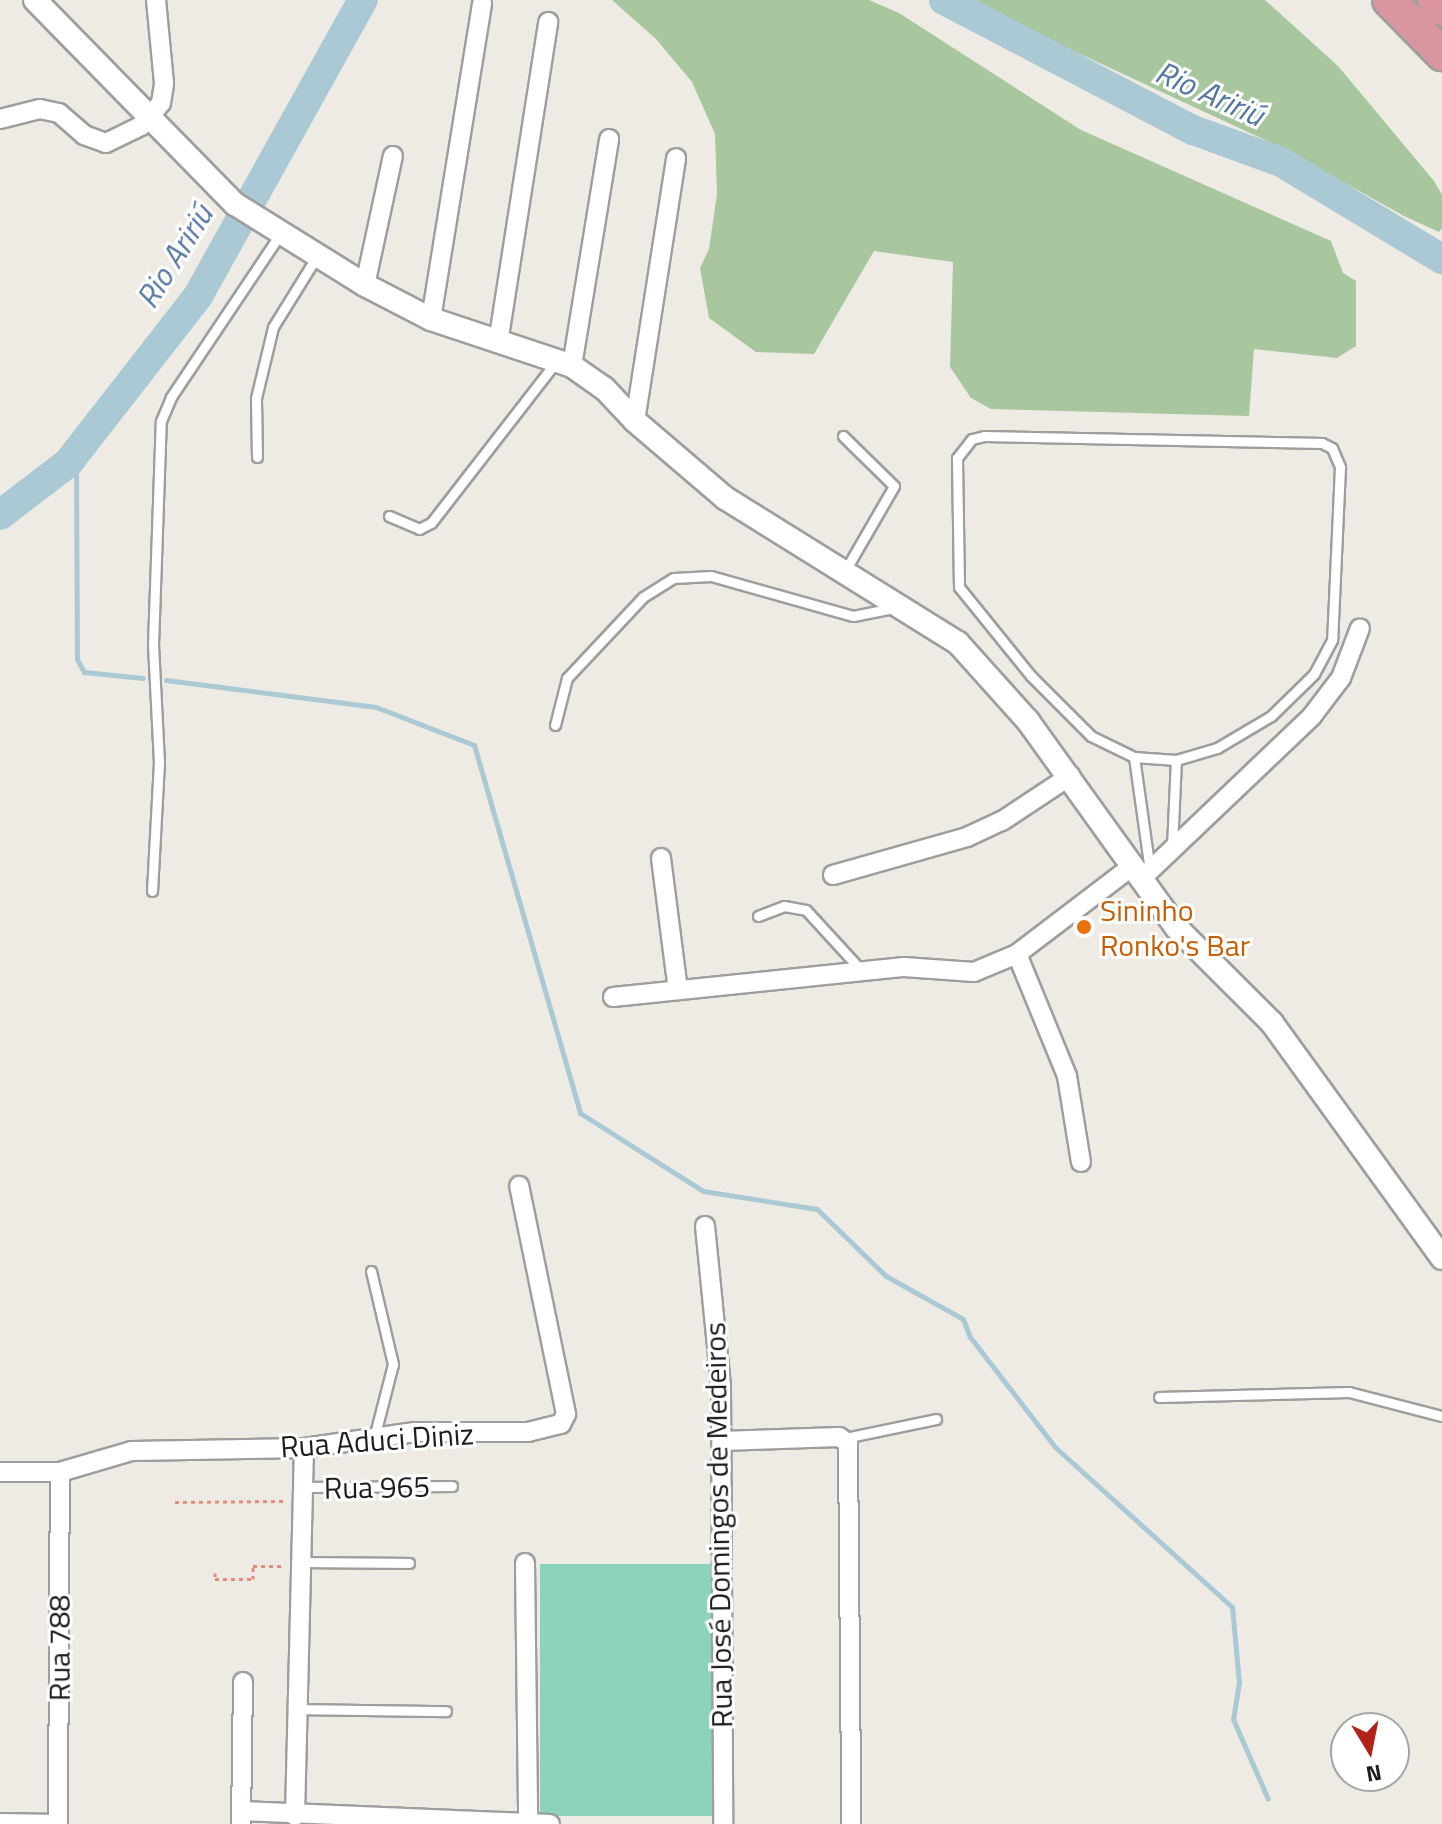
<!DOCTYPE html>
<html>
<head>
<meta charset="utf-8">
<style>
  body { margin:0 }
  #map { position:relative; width:1442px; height:1824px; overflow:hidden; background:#edebe4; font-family:"Titillium Web",sans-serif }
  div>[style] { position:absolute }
  .forest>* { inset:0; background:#a8c79e }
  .pitch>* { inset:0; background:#8cd3bc; transform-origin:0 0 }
  .stream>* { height:5px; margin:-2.5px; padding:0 2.5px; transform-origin:2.5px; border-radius:2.5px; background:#aac9d5 }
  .river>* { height:30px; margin:-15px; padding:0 15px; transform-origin:15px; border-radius:15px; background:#aac9d5 }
  .path>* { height:3px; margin-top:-1.5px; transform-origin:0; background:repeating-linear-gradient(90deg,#e88c7a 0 4px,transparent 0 8px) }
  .roads { filter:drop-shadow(2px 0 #9e9e9e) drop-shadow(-2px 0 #9e9e9e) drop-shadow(0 2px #9e9e9e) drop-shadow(0 -2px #9e9e9e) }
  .service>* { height:9px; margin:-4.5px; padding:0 4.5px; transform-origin:4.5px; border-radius:4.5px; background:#fff }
  .minor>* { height:18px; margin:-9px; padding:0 9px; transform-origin:9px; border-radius:9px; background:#fff }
  .tertiary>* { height:22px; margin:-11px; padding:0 11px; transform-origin:11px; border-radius:11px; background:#fff }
  .motorway>* { height:32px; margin:-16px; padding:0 16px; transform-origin:16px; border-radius:16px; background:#db959e }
  .dots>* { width:22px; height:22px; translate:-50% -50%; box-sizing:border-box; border:4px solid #fff; border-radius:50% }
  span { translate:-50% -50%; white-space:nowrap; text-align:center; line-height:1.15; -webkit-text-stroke:6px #fff; paint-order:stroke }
  .food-label { font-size:30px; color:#c56008 }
  .left { translate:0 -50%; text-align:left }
  .street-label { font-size:30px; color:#1d1d1d }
  .water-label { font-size:32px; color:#5677a1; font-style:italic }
  .north { position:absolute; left:1330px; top:1712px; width:80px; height:80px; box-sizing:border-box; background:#fff; border:2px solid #a5a5a5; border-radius:50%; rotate:170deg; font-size:22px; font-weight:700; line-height:32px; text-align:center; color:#1d1d1d }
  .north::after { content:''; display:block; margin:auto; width:28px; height:36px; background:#b22219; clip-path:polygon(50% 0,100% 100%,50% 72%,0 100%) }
</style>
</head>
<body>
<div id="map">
  <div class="forest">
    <i style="clip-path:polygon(612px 0,869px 0,899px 13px,1081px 130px,1331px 241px,1343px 273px,1356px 281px,1356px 346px,1337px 358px,1254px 349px,1249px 416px,991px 409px,971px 398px,950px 367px,953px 262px,874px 251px,814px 354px,756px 352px,709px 318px,700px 268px,709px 249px,717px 194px,715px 134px,692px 82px,656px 39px)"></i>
    <i style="clip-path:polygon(964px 0,1265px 0,1338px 66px,1434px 181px,1442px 195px,1442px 228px,1439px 232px,1404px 216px,1282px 148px)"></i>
  </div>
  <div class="pitch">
    <i style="left:540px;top:1564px;width:173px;height:252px"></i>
  </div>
  <div class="stream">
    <i style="left:68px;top:463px;width:14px;rotate:56deg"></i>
    <i style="left:76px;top:475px;width:184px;rotate:89.7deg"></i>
    <i style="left:77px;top:659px;width:15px;rotate:62deg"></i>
    <i style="left:84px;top:672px;width:59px;rotate:5.8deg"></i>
    <i style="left:166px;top:680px;width:212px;rotate:7.3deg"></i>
    <i style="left:376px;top:707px;width:105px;rotate:21.2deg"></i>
    <i style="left:474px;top:745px;width:383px;rotate:73.9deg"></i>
    <i style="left:580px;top:1113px;width:146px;rotate:32.4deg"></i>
    <i style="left:703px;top:1191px;width:115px;rotate:9deg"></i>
    <i style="left:817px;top:1209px;width:96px;rotate:44.2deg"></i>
    <i style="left:886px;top:1276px;width:88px;rotate:29.2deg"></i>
    <i style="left:963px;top:1319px;width:19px;rotate:69deg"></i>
    <i style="left:970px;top:1337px;width:139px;rotate:52.3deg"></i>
    <i style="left:1055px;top:1447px;width:239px;rotate:42.1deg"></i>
    <i style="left:1232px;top:1607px;width:75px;rotate:84.7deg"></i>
    <i style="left:1239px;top:1682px;width:37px;rotate:99deg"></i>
    <i style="left:1233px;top:1719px;width:87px;rotate:66.4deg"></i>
  </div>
  <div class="river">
    <i style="left:944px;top:0;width:281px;rotate:27.6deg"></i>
    <i style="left:1193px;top:130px;width:94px;rotate:20deg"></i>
    <i style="left:1281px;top:162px;width:188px;rotate:31.1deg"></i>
    <i style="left:0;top:515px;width:86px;rotate:-37.4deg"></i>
    <i style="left:68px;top:463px;width:212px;rotate:-52.1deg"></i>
    <i style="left:198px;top:296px;width:339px;rotate:-60.9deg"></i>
  </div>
  <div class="path">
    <i style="left:175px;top:1502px;width:112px;rotate:-0.5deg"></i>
    <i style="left:215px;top:1573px;width:6px;rotate:90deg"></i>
    <i style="left:215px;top:1579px;width:38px"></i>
    <i style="left:253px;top:1579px;width:13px;rotate:-90deg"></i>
    <i style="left:253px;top:1566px;width:32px"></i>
  </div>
  <div class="roads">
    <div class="service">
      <i style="left:843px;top:436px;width:71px;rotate:44.4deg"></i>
      <i style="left:894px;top:486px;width:98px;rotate:120deg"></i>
      <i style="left:984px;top:436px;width:338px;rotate:1.2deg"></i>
      <i style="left:1322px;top:443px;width:11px;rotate:27deg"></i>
      <i style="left:1332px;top:448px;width:21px;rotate:67deg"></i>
      <i style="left:1340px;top:467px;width:173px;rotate:92.6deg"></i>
      <i style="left:1332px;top:640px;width:38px;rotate:118deg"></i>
      <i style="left:1314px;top:674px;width:60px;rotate:135.7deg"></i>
      <i style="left:1271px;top:716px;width:63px;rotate:149.3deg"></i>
      <i style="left:1217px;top:748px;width:43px;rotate:163.7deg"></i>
      <i style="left:1176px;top:760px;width:42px;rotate:-175.9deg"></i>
      <i style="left:1134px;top:757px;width:48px;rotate:-154deg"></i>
      <i style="left:1091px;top:736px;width:85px;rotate:-135deg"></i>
      <i style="left:1031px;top:676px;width:114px;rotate:-129deg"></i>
      <i style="left:959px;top:587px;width:129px;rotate:-90.9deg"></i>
      <i style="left:957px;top:458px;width:24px;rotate:-52deg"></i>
      <i style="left:972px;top:439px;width:12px;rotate:-14deg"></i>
      <i style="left:257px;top:457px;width:59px;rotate:-91deg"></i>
      <i style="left:256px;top:398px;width:73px;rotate:-76.5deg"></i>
      <i style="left:273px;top:327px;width:84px;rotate:-58.2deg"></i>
      <i style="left:389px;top:516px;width:33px;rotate:23deg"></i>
      <i style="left:419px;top:529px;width:13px;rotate:-27deg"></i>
      <i style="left:431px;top:523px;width:204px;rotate:-52.2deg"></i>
      <i style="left:555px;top:725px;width:49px;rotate:-75.7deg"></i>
      <i style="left:567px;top:678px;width:111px;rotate:-46.8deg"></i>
      <i style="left:643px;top:597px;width:36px;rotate:-32deg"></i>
      <i style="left:674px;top:578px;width:37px;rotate:-3deg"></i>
      <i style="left:711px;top:576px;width:148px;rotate:15.7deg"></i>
      <i style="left:853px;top:616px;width:41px;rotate:-11.3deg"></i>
      <i style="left:1134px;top:757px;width:115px;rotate:82deg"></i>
      <i style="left:1172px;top:847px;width:87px;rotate:-87.4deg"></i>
      <i style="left:152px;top:891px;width:128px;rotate:-86.9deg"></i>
      <i style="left:159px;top:763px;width:118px;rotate:-92.9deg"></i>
      <i style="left:153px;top:645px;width:224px;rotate:-88deg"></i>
      <i style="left:161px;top:421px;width:26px;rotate:-67deg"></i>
      <i style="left:171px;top:397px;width:196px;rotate:-56.2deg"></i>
      <i style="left:758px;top:916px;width:28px;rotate:-21deg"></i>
      <i style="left:784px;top:906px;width:22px;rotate:10deg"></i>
      <i style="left:806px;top:910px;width:81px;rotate:47.5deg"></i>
      <i style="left:371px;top:1271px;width:96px;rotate:76.7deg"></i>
      <i style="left:393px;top:1364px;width:76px;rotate:104.4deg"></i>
      <i style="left:1159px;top:1397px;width:190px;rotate:-1.5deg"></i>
      <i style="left:1349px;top:1392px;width:96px;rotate:14.5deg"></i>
      <i style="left:845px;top:1438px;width:93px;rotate:-11.8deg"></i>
      <i style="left:303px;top:1487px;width:149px;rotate:-0.4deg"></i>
      <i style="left:301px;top:1562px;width:108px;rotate:0.5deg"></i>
      <i style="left:298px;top:1709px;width:148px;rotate:0.8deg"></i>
    </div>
    <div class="minor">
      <i style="left:0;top:119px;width:41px;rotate:-14deg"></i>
      <i style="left:40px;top:109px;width:19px;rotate:12deg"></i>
      <i style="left:59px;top:113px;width:33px;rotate:41deg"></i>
      <i style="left:84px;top:135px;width:23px;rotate:20deg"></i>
      <i style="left:106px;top:143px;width:39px;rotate:-26deg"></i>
      <i style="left:141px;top:126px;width:30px;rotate:-49deg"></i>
      <i style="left:161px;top:103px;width:20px;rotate:-81deg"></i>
      <i style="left:164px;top:83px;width:83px;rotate:-95.5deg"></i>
      <i style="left:365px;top:285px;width:132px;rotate:-77.8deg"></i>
      <i style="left:431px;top:319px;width:320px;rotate:-80.8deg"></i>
      <i style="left:498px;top:343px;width:325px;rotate:-81.1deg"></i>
      <i style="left:572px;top:366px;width:230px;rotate:-80.7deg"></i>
      <i style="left:635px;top:421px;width:266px;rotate:-81.1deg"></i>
      <i style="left:661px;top:858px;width:133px;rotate:82.7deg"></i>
      <i style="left:833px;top:875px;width:139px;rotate:-15.8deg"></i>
      <i style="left:967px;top:837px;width:38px;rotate:-25deg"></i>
      <i style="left:1002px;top:821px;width:82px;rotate:-33.5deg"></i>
      <i style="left:1140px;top:880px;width:238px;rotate:-43.6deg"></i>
      <i style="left:1312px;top:716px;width:48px;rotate:-52.7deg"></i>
      <i style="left:1341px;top:678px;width:53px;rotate:-69.2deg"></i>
      <i style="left:1017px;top:954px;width:132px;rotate:67.7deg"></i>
      <i style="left:1067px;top:1076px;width:87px;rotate:80.8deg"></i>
      <i style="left:613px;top:997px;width:293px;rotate:-5.9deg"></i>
      <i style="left:904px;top:967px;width:70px;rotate:4.1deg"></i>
      <i style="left:974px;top:972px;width:47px;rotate:-22.7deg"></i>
      <i style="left:1017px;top:954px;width:142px;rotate:-37.3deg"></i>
      <i style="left:705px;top:1226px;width:162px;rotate:84.3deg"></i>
      <i style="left:721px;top:1387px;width:437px;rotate:89.7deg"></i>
      <i style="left:722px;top:1441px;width:117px;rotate:-2deg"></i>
      <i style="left:839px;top:1437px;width:11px;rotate:34deg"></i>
      <i style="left:848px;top:1443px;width:381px;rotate:89.5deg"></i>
      <i style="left:0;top:1472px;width:60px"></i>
      <i style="left:60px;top:1472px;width:75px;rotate:-16.3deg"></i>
      <i style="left:132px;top:1451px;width:172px;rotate:-1deg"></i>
      <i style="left:304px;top:1448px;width:112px;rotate:-8.2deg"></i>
      <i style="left:415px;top:1432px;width:113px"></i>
      <i style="left:528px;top:1432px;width:34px;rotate:-14deg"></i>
      <i style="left:561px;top:1424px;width:11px;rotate:-63deg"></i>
      <i style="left:566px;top:1414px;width:233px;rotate:-101.6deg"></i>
      <i style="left:525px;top:1563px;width:259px;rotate:89.3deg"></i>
      <i style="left:241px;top:1811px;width:309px;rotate:2.4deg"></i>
      <i style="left:295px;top:1816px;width:368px;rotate:-88.6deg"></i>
      <i style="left:0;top:1823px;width:58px;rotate:1deg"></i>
      <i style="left:58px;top:1824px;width:352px;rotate:-89.7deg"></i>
      <i style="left:241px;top:1824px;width:142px;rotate:-89.2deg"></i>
    </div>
    <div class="tertiary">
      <i style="left:35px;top:0;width:286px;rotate:45.6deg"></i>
      <i style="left:235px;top:204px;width:153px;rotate:31.9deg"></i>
      <i style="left:365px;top:285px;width:74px;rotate:27.3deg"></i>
      <i style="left:431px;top:319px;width:149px;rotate:18.4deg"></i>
      <i style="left:572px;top:366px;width:39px;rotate:35deg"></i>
      <i style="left:604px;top:388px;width:45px;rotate:46.8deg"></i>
      <i style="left:635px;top:421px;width:118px;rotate:40.5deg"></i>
      <i style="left:725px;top:498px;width:274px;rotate:31.9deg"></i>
      <i style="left:958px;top:643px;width:105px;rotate:48.1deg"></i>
      <i style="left:1028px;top:721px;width:255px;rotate:54.3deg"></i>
      <i style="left:1177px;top:928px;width:134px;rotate:45deg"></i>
      <i style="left:1272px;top:1023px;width:290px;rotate:54.1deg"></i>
    </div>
    <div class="motorway">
      <i style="left:1389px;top:0;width:76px;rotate:45.5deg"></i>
      <i style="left:1434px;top:0;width:12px;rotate:48deg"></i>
    </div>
  </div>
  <div class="dots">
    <i style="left:1084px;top:927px;background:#e8710a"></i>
  </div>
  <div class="food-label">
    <span class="left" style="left:1100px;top:927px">Sininho<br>Ronko's Bar</span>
  </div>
  <div class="street-label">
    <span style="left:377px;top:1440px;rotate:-4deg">Rua Aduci Diniz</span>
    <span style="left:377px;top:1487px;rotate:-1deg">Rua 965</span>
    <span style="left:718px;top:1525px;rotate:-91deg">Rua José Domingos de Medeiros</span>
    <span style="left:59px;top:1648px;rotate:-90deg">Rua 788</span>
  </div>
  <div class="water-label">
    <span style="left:1210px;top:93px;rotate:24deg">Rio Aririú</span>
    <span style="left:174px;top:256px;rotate:-58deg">Rio Aririú</span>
  </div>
  <div class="north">N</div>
</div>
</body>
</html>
